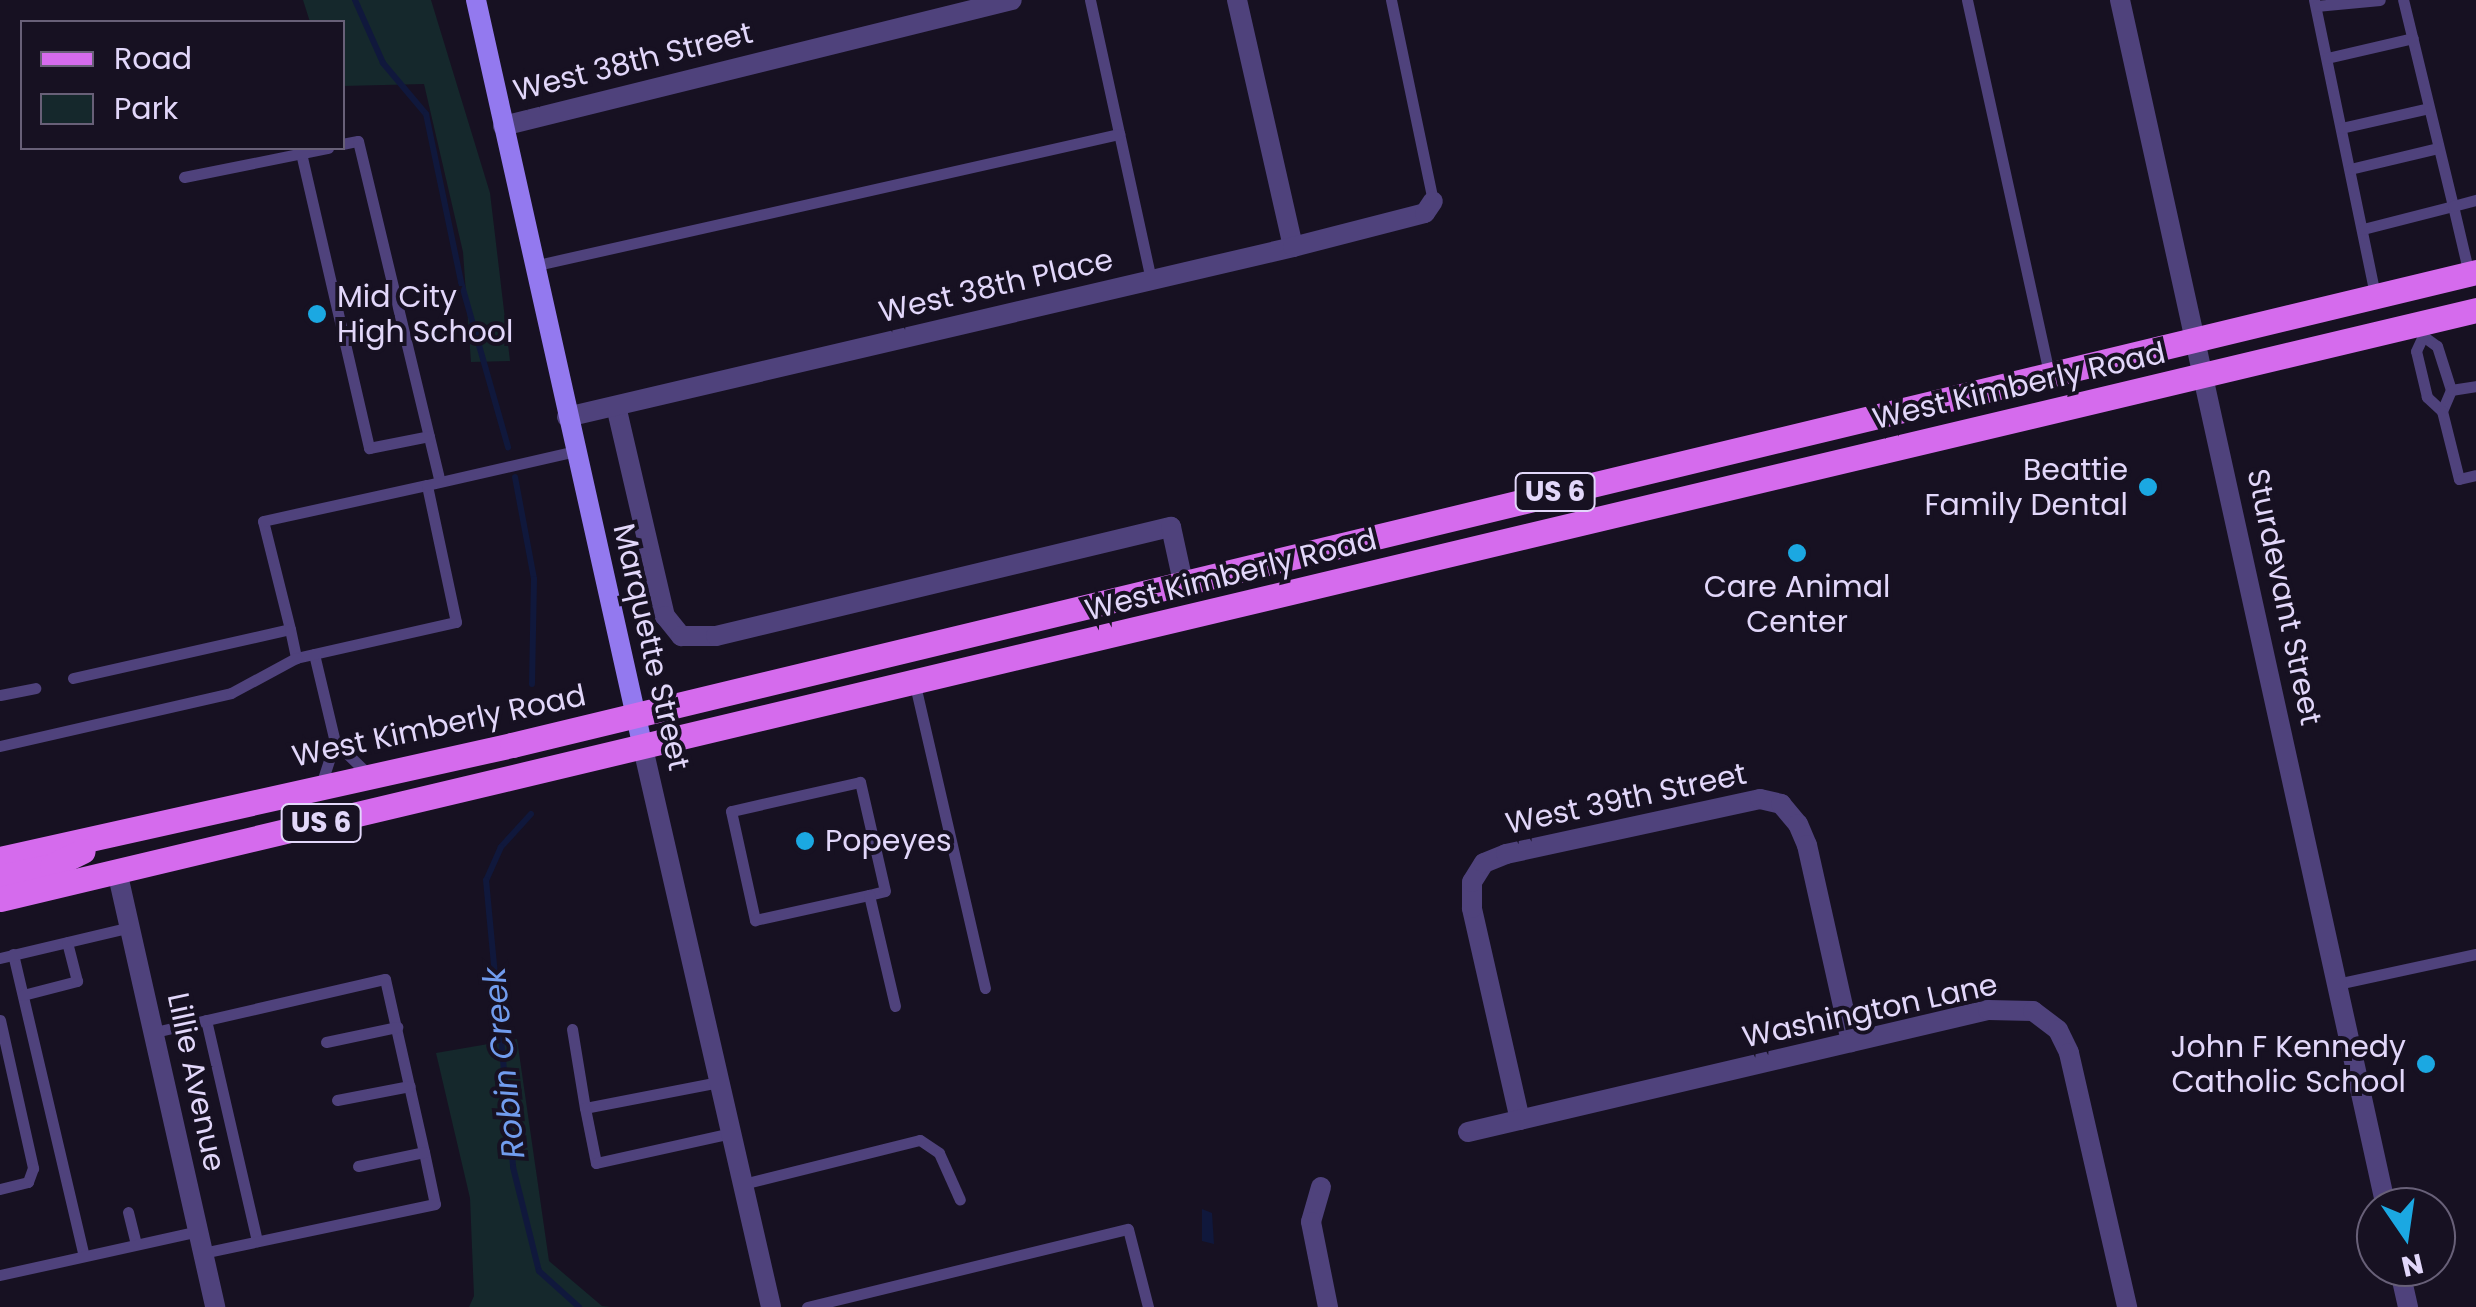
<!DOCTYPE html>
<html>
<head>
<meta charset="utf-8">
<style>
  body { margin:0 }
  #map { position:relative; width:2476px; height:1307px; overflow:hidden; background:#171122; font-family:Poppins,sans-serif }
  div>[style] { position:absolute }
  .green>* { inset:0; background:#15282c }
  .water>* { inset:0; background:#10183c }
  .stream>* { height:6px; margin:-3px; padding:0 3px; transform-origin:3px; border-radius:3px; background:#10183c }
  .service>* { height:11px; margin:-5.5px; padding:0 5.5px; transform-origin:5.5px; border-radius:5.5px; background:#4f427c }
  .minor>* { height:20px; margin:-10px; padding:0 10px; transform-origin:10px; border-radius:10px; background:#4f427c }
  .tertiary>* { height:20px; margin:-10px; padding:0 10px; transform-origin:10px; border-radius:10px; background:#4f427c }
  .secondary>* { height:20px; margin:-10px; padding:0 10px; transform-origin:10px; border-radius:10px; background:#9379ef }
  .primary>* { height:25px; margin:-12.5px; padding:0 12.5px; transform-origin:12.5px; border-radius:12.5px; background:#d56bed }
  .dots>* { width:28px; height:28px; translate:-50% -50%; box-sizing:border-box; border:5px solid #171122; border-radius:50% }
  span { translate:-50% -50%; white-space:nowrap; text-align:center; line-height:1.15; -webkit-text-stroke:8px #171122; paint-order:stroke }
  .shield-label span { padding:2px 8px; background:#171122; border:2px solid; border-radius:8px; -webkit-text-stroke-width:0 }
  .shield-label { font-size:28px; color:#e2d7fa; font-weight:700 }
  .street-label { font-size:30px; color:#e2d7fa }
  .poi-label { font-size:30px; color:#e2d7fa }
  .left { translate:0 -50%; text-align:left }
  .right { translate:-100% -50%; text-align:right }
  .water-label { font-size:32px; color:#719cee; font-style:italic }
  .legend { position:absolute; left:20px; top:20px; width:325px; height:130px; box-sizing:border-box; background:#171122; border:2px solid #686078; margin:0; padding:12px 18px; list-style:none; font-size:30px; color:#e2d7fa }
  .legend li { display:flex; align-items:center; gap:20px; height:50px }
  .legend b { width:50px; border:2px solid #686078 }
  .north { position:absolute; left:2356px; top:1187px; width:100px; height:100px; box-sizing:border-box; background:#171122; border:2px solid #686078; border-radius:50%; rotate:167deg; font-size:28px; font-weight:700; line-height:40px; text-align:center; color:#e2d7fa }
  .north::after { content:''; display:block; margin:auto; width:35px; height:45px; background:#1ba8e2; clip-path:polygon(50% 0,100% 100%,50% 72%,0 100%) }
</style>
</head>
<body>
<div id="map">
  <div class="green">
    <i style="clip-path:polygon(303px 0,431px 0,490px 193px,510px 361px,471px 362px,463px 252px,424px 84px,343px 86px,342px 22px,310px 22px)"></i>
    <i style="clip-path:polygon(517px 1039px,549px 1261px,602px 1306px,611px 1307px,469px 1307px,474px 1296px,470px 1198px,436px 1053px)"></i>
  </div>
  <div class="water">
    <i style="clip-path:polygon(1202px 1209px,1212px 1213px,1214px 1244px,1202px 1241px)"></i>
  </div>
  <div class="stream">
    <i style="left:355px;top:0;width:69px;rotate:66deg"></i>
    <i style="left:383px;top:63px;width:67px;rotate:49.9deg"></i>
    <i style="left:426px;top:114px;width:172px;rotate:78.2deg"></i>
    <i style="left:461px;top:282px;width:172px;rotate:74.1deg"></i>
    <i style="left:515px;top:477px;width:104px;rotate:79.4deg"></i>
    <i style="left:534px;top:579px;width:105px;rotate:91.1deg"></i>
    <i style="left:531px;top:814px;width:45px;rotate:132.3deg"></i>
    <i style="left:501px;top:847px;width:36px;rotate:114deg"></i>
    <i style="left:486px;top:880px;width:288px;rotate:84.6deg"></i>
    <i style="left:513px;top:1167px;width:107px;rotate:76deg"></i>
    <i style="left:539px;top:1271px;width:54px;rotate:42deg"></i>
  </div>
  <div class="service">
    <i style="left:1090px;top:0;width:287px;rotate:77.7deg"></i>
    <i style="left:1391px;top:0;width:205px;rotate:78.2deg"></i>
    <i style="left:1967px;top:0;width:381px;rotate:77.6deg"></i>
    <i style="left:2314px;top:0;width:301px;rotate:78.3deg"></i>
    <i style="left:2316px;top:6px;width:64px;rotate:-5.4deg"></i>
    <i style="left:2327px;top:58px;width:88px;rotate:-13.1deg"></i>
    <i style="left:2341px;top:128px;width:90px;rotate:-12.8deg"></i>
    <i style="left:342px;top:144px;width:16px;rotate:-11deg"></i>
    <i style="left:358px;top:141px;width:348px;rotate:76.5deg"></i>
    <i style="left:301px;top:153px;width:303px;rotate:77deg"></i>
    <i style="left:369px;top:448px;width:61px;rotate:-11.3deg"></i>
    <i style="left:2350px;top:169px;width:90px;rotate:-13.4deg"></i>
    <i style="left:184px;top:177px;width:147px;rotate:-11.4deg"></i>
    <i style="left:2363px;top:229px;width:93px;rotate:-14.3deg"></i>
    <i style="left:2453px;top:206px;width:212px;rotate:-103.6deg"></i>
    <i style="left:533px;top:266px;width:601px;rotate:-12.69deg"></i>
    <i style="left:2469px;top:274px;width:70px;rotate:-103.2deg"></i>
    <i style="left:2453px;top:206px;width:24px;rotate:-15deg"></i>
    <i style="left:2423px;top:336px;width:17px;rotate:36deg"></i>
    <i style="left:2437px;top:346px;width:46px;rotate:72.3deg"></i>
    <i style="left:2451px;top:390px;width:23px;rotate:113deg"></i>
    <i style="left:2442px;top:411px;width:21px;rotate:-137deg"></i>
    <i style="left:2427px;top:397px;width:47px;rotate:-103.4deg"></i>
    <i style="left:2416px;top:351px;width:17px;rotate:-65deg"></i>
    <i style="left:2451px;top:390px;width:25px;rotate:-9deg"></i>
    <i style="left:2442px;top:411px;width:70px;rotate:76deg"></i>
    <i style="left:2459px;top:479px;width:17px;rotate:-13deg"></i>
    <i style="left:290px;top:629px;width:111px;rotate:-104deg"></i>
    <i style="left:263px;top:521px;width:168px;rotate:-12.4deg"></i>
    <i style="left:314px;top:654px;width:90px;rotate:76.6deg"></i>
    <i style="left:73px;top:678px;width:222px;rotate:-12.7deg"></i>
    <i style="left:290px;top:629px;width:30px;rotate:78deg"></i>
    <i style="left:296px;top:658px;width:164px;rotate:-12.7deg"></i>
    <i style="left:456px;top:622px;width:140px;rotate:-102deg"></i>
    <i style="left:427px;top:485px;width:152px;rotate:-12.9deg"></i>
    <i style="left:915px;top:685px;width:311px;rotate:77deg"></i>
    <i style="left:0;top:695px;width:36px;rotate:-11deg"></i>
    <i style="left:0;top:746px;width:237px;rotate:-12.9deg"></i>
    <i style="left:231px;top:693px;width:74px;rotate:-28.3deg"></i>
    <i style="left:321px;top:785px;width:45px;rotate:-72deg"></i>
    <i style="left:335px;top:742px;width:47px;rotate:44.1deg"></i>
    <i style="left:869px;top:895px;width:16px;rotate:-14deg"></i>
    <i style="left:885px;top:891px;width:112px;rotate:-102.9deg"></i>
    <i style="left:860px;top:782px;width:132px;rotate:167.3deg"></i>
    <i style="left:731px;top:811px;width:112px;rotate:77.6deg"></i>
    <i style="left:755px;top:920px;width:117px;rotate:-12.4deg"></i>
    <i style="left:869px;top:895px;width:114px;rotate:76.8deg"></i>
    <i style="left:13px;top:954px;width:310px;rotate:76.8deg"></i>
    <i style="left:0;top:958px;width:135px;rotate:-13.3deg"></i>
    <i style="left:2337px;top:984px;width:142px;rotate:-12.2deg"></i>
    <i style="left:23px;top:995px;width:56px;rotate:-14.5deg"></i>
    <i style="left:77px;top:981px;width:40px;rotate:-104.4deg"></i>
    <i style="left:0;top:1020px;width:152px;rotate:77.4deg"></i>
    <i style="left:33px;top:1168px;width:15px;rotate:110deg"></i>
    <i style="left:28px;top:1182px;width:29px;rotate:166deg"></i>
    <i style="left:206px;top:1020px;width:227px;rotate:77deg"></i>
    <i style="left:572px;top:1029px;width:80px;rotate:80.7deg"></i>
    <i style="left:155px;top:1032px;width:236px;rotate:-13deg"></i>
    <i style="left:385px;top:979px;width:177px;rotate:77.3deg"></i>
    <i style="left:424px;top:1152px;width:53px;rotate:78.1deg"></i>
    <i style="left:435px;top:1204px;width:238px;rotate:168.1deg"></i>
    <i style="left:326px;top:1042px;width:73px;rotate:-11.9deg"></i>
    <i style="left:719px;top:1082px;width:136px;rotate:169deg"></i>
    <i style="left:585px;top:1108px;width:56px;rotate:78.7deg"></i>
    <i style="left:596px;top:1163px;width:138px;rotate:-12.5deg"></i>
    <i style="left:337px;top:1100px;width:74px;rotate:-10.9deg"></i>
    <i style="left:358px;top:1166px;width:67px;rotate:-12deg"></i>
    <i style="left:743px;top:1184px;width:182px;rotate:-14deg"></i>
    <i style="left:920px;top:1140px;width:23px;rotate:34deg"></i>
    <i style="left:939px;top:1153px;width:51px;rotate:65.9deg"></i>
    <i style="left:128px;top:1212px;width:32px;rotate:76deg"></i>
    <i style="left:0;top:1275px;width:203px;rotate:-12.5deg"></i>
    <i style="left:807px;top:1307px;width:330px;rotate:-13.7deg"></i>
    <i style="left:1128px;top:1229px;width:81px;rotate:75.6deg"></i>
  </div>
  <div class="minor">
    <i style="left:1237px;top:0;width:253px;rotate:77.2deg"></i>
    <i style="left:2120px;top:0;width:1236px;rotate:77.57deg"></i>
    <i style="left:503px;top:126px;width:524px;rotate:-13.9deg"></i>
    <i style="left:616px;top:406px;width:216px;rotate:76.9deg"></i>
    <i style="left:665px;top:616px;width:26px;rotate:51deg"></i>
    <i style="left:681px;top:636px;width:35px"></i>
    <i style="left:716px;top:636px;width:468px;rotate:-13.5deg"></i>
    <i style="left:1171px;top:527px;width:56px;rotate:77.7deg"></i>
    <i style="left:567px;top:417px;width:746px;rotate:-13.18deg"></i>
    <i style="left:1293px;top:247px;width:136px;rotate:-14.4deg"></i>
    <i style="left:1425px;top:213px;width:14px;rotate:-56deg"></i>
    <i style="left:117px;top:871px;width:447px;rotate:77.3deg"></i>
    <i style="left:1520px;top:1120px;width:217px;rotate:-102.8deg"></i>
    <i style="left:1472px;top:908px;width:26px;rotate:-90deg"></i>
    <i style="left:1472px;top:882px;width:22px;rotate:-58deg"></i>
    <i style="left:1484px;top:863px;width:24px;rotate:-22deg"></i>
    <i style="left:1506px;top:854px;width:260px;rotate:-12.2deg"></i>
    <i style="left:1760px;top:799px;width:22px;rotate:13deg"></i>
    <i style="left:1781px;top:804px;width:26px;rotate:50deg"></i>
    <i style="left:1798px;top:824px;width:23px;rotate:67deg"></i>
    <i style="left:1807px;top:845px;width:202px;rotate:77.4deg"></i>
    <i style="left:1468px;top:1132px;width:534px;rotate:-13.2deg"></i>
    <i style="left:1988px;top:1010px;width:45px;rotate:1.3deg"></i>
    <i style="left:2033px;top:1011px;width:31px;rotate:37deg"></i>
    <i style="left:2058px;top:1030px;width:25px;rotate:64deg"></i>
    <i style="left:2069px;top:1053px;width:261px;rotate:77.1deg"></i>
    <i style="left:1321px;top:1187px;width:36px;rotate:106deg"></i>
    <i style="left:1311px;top:1222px;width:87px;rotate:78.7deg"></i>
    <i style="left:2399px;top:1267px;width:41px;rotate:77.3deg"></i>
  </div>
  <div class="tertiary">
    <i style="left:643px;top:748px;width:573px;rotate:77.1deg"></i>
  </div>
  <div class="secondary">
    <i style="left:476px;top:0;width:766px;rotate:77.41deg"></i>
  </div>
  <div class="primary">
    <i style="left:0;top:859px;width:525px;rotate:-12.55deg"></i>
    <i style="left:512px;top:745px;width:2020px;rotate:-13.54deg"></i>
    <i style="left:0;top:877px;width:53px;rotate:-11.9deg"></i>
    <i style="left:52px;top:866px;width:34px;rotate:-26deg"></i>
    <i style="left:0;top:899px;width:2545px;rotate:-13.38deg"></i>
  </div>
  <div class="dots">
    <i style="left:317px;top:314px;background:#1ba8e2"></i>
    <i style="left:2148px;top:487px;background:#1ba8e2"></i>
    <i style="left:1797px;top:553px;background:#1ba8e2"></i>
    <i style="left:805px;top:841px;background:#1ba8e2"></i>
    <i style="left:2426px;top:1064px;background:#1ba8e2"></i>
  </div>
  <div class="shield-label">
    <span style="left:1555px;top:492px">US 6</span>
    <span style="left:321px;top:823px">US 6</span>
  </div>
  <div class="street-label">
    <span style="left:633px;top:62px;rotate:-14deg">West 38th Street</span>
    <span style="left:996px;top:286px;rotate:-13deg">West 38th Place</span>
    <span style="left:2019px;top:386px;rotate:-13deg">West Kimberly Road</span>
    <span style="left:1231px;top:575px;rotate:-14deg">West Kimberly Road</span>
    <span style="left:2284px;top:597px;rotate:78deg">Sturdevant Street</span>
    <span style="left:651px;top:647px;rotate:77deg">Marquette Street</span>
    <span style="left:439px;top:726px;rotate:-12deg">West Kimberly Road</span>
    <span style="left:1626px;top:799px;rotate:-12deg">West 39th Street</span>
    <span style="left:1870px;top:1011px;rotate:-12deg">Washington Lane</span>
    <span style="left:196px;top:1082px;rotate:78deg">Lillie Avenue</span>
  </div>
  <div class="poi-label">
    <span class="left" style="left:337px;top:314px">Mid City<br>High School</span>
    <span class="right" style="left:2128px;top:487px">Beattie<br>Family Dental</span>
    <span style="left:1797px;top:604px">Care Animal<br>Center</span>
    <span class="left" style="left:825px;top:841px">Popeyes</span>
    <span class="right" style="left:2406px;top:1064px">John F Kennedy<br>Catholic School</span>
  </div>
  <div class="water-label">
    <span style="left:504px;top:1063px;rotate:-96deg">Robin Creek</span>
  </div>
  <ul class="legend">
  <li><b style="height:12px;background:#d56bed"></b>Road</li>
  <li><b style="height:28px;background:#15282c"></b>Park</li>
  </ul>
  <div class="north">N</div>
</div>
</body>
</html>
